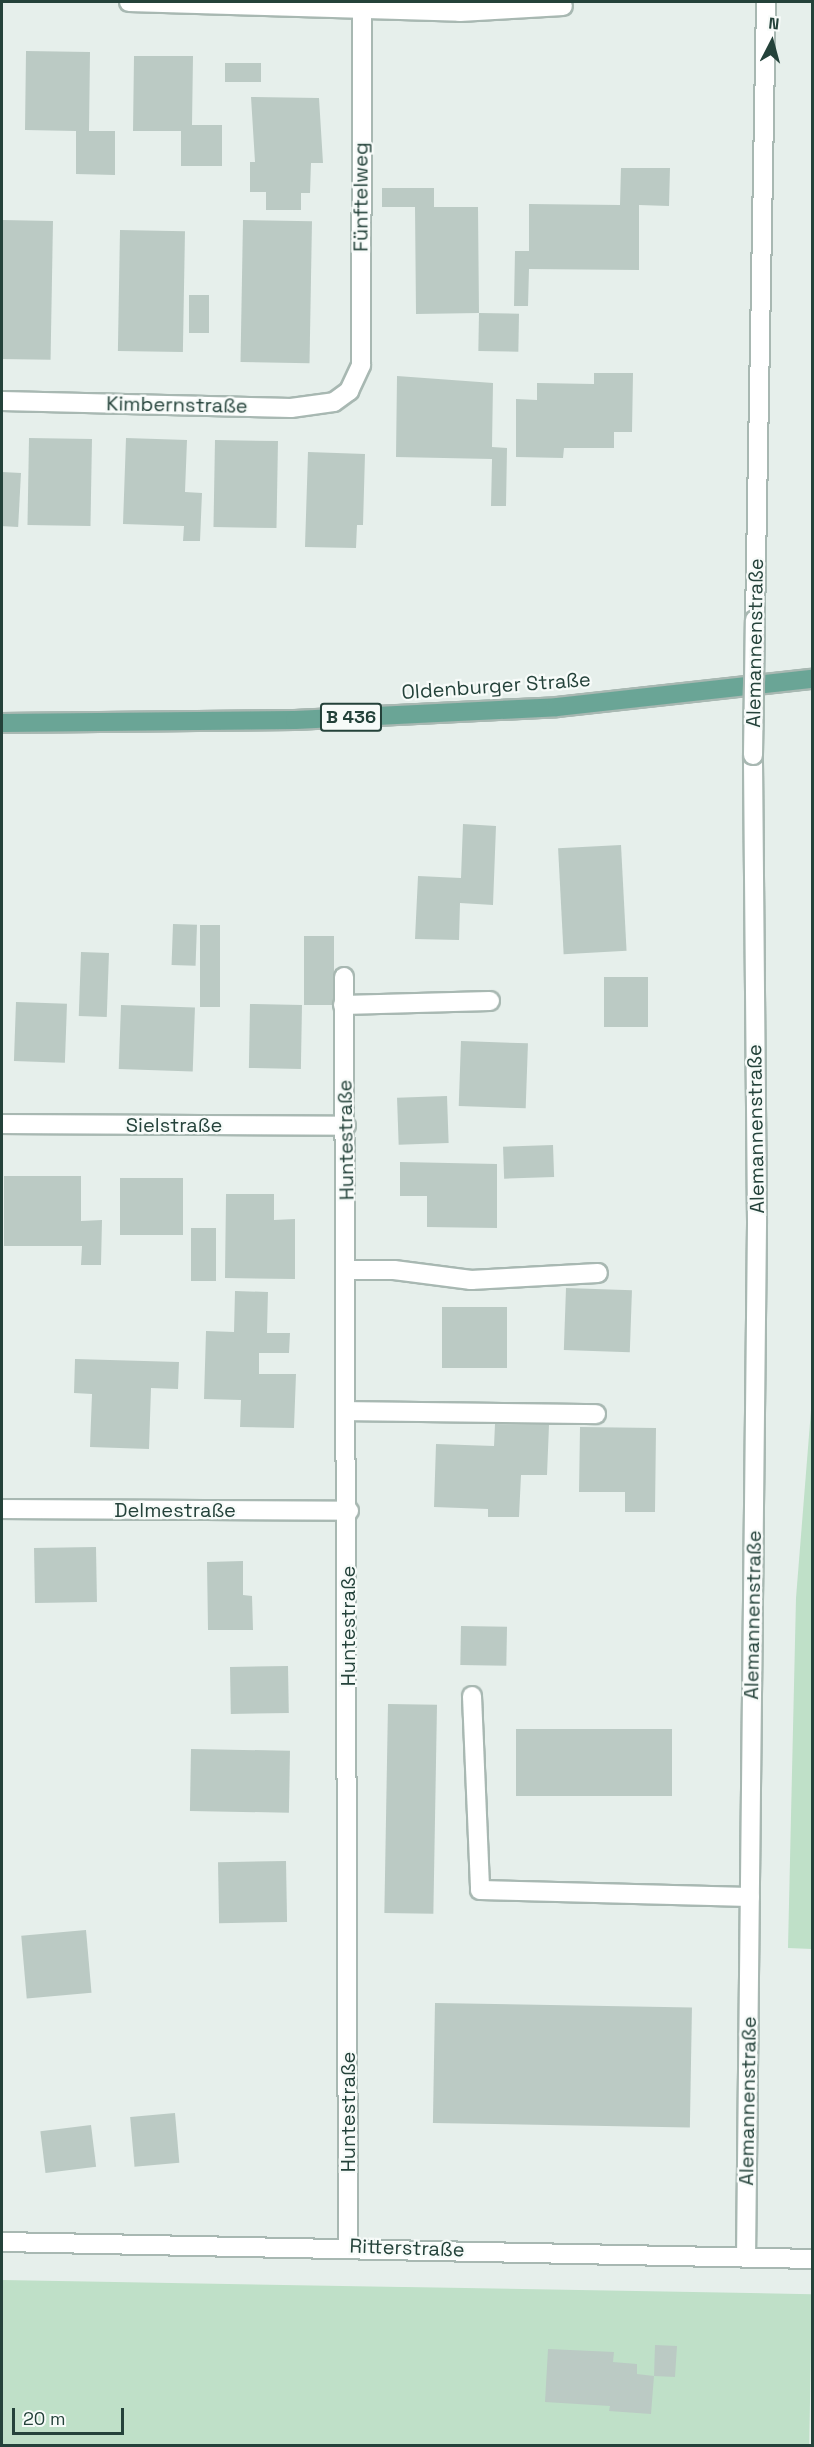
<!DOCTYPE html>
<html>
<head>
<meta charset="utf-8">
<style>
  body { margin:0 }
  #map { position:relative; width:814px; height:2447px; overflow:hidden; background:#e6efeb; font-family:"Space Grotesk",sans-serif }
  div>[style] { position:absolute }
  .green>* { inset:0; background:#bfe0c8; transform-origin:0 0 }
  .building>* { inset:0; background:#bbcac4; transform-origin:0 0 }
  .roads { filter:drop-shadow(2px 0 #a8b8b2) drop-shadow(-2px 0 #a8b8b2) drop-shadow(0 2px #a8b8b2) drop-shadow(0 -2px #a8b8b2) }
  .minor>* { height:18px; margin:-9px; padding:0 9px; transform-origin:9px; border-radius:9px; background:#fff }
  .major>* { height:18px; margin:-9px; padding:0 9px; transform-origin:9px; border-radius:9px; background:#6aa596 }
  .bridges { filter:drop-shadow(2px 0 #a8b8b2) drop-shadow(-2px 0 #a8b8b2) drop-shadow(0 2px #a8b8b2) drop-shadow(0 -2px #a8b8b2) }
  .minor-bridge>* { height:18px; margin:-9px; padding:0 9px; transform-origin:9px; border-radius:9px; background:#fff }
  span { translate:-50% -50%; white-space:nowrap; text-align:center; line-height:1.15; -webkit-text-stroke:4.5px #f7fbf9; paint-order:stroke }
  .shield-label span { padding:2px 4px; background:#f7fbf9; border:2px solid; border-radius:4px; -webkit-text-stroke-width:0 }
  .shield-label { font-size:18px; color:#24423a; font-weight:700 }
  .street-label { font-size:20px; color:#24423a }
  .frame { position:absolute; inset:0; border:3px solid #24423a; pointer-events:none }
  .north { position:absolute; left:742px; top:12px; width:60px; height:60px; -webkit-text-stroke:4px #f7fbf9; paint-order:stroke; rotate:6deg; font-size:16px; font-weight:700; line-height:24px; text-align:center; color:#24423a }
  .north::after { content:''; display:block; margin:auto; width:21px; height:27px; background:#24423a; clip-path:polygon(50% 0,100% 100%,50% 72%,0 100%) }
  .scale { position:absolute; left:12px; top:2408px; width:112px; height:27px; box-sizing:border-box; border:3px solid #24423a; border-top:0; padding-left:8px; font-size:18px; line-height:21px; white-space:nowrap; color:#24423a; -webkit-text-stroke:4px #f7fbf9; paint-order:stroke }
</style>
</head>
<body>
<div id="map">
  <div class="green">
    <i style="clip-path:polygon(812px 1398px,812px 1949px,788px 1948px,796px 1598px)"></i>
    <i style="left:2px;top:2280px;width:810px;height:165px;rotate:1deg"></i>
  </div>
  <div class="building">
    <i style="clip-path:polygon(26px 51px,90px 52px,89px 131px,115px 131px,115px 175px,76px 174px,76px 131px,25px 130px)"></i>
    <i style="clip-path:polygon(134px 56px,193px 56px,192px 125px,222px 125px,222px 166px,181px 166px,181px 131px,133px 131px)"></i>
    <i style="left:225px;top:63px;width:36px;height:19px"></i>
    <i style="clip-path:polygon(251px 97px,319px 98px,323px 163px,311px 163px,310px 193px,301px 193px,301px 210px,266px 210px,266px 192px,250px 192px,250px 162px,255px 162px)"></i>
    <i style="clip-path:polygon(621px 168px,670px 168px,669px 206px,639px 205px,639px 270px,529px 269px,528px 306px,514px 306px,515px 251px,529px 251px,529px 204px,620px 205px)"></i>
    <i style="clip-path:polygon(382px 188px,434px 188px,434px 207px,478px 207px,479px 313px,416px 314px,415px 207px,382px 207px)"></i>
    <i style="left:2px;top:220px;width:51px;height:139px;rotate:1deg"></i>
    <i style="left:243px;top:220px;width:69px;height:142px;rotate:1deg"></i>
    <i style="left:120px;top:230px;width:65px;height:121px;rotate:1deg"></i>
    <i style="left:189px;top:295px;width:20px;height:38px"></i>
    <i style="left:479px;top:313px;width:40px;height:38px;rotate:1deg"></i>
    <i style="clip-path:polygon(594px 373px,633px 373px,632px 432px,614px 432px,614px 448px,564px 448px,563px 458px,516px 457px,516px 399px,537px 400px,537px 383px,594px 384px)"></i>
    <i style="clip-path:polygon(397px 376px,493px 383px,492px 447px,507px 448px,506px 506px,491px 506px,492px 459px,396px 457px)"></i>
    <i style="left:29px;top:438px;width:63px;height:87px;rotate:1deg"></i>
    <i style="clip-path:polygon(126px 438px,187px 440px,185px 492px,202px 493px,200px 541px,183px 541px,184px 526px,123px 524px)"></i>
    <i style="left:215px;top:440px;width:63px;height:87px;rotate:1deg"></i>
    <i style="clip-path:polygon(308px 452px,365px 454px,363px 525px,357px 525px,356px 548px,305px 547px)"></i>
    <i style="left:2px;top:472px;width:19px;height:54px;rotate:3deg"></i>
    <i style="clip-path:polygon(463px 824px,496px 826px,493px 905px,460px 903px,459px 940px,415px 939px,418px 876px,461px 878px)"></i>
    <i style="left:621px;top:845px;width:106px;height:63px;rotate:87deg"></i>
    <i style="left:173px;top:924px;width:24px;height:41px;rotate:2deg"></i>
    <i style="left:200px;top:925px;width:20px;height:82px"></i>
    <i style="left:304px;top:936px;width:30px;height:69px"></i>
    <i style="left:81px;top:952px;width:28px;height:64px;rotate:2deg"></i>
    <i style="left:604px;top:977px;width:44px;height:50px"></i>
    <i style="left:16px;top:1002px;width:51px;height:59px;rotate:2deg"></i>
    <i style="left:250px;top:1004px;width:52px;height:64px;rotate:1deg"></i>
    <i style="left:121px;top:1005px;width:74px;height:64px;rotate:2deg"></i>
    <i style="left:461px;top:1041px;width:67px;height:65px;rotate:2deg"></i>
    <i style="left:447px;top:1096px;width:47px;height:50px;rotate:88deg"></i>
    <i style="left:553px;top:1145px;width:32px;height:50px;rotate:88deg"></i>
    <i style="clip-path:polygon(400px 1162px,497px 1164px,497px 1228px,427px 1227px,427px 1196px,400px 1196px)"></i>
    <i style="clip-path:polygon(4px 1176px,81px 1176px,81px 1221px,102px 1220px,101px 1265px,81px 1265px,82px 1246px,4px 1246px)"></i>
    <i style="left:120px;top:1178px;width:63px;height:57px"></i>
    <i style="clip-path:polygon(226px 1194px,274px 1194px,274px 1220px,295px 1219px,295px 1279px,225px 1278px)"></i>
    <i style="left:191px;top:1228px;width:25px;height:53px"></i>
    <i style="left:566px;top:1288px;width:66px;height:62px;rotate:2deg"></i>
    <i style="clip-path:polygon(235px 1291px,268px 1292px,267px 1333px,290px 1333px,289px 1353px,259px 1353px,259px 1374px,296px 1374px,294px 1428px,240px 1427px,241px 1400px,204px 1399px,206px 1331px,234px 1332px)"></i>
    <i style="left:442px;top:1307px;width:65px;height:61px"></i>
    <i style="clip-path:polygon(75px 1359px,179px 1362px,178px 1389px,151px 1388px,149px 1449px,90px 1447px,92px 1394px,74px 1393px)"></i>
    <i style="clip-path:polygon(495px 1424px,549px 1425px,547px 1475px,521px 1475px,519px 1517px,488px 1517px,488px 1509px,434px 1507px,436px 1444px,494px 1446px)"></i>
    <i style="clip-path:polygon(580px 1427px,656px 1428px,655px 1512px,625px 1512px,625px 1492px,579px 1492px)"></i>
    <i style="left:96px;top:1547px;width:55px;height:62px;rotate:89deg"></i>
    <i style="clip-path:polygon(243px 1561px,243px 1595px,252px 1596px,253px 1630px,208px 1630px,207px 1562px)"></i>
    <i style="left:461px;top:1626px;width:46px;height:39px;rotate:1deg"></i>
    <i style="left:288px;top:1666px;width:47px;height:58px;rotate:89deg"></i>
    <i style="left:388px;top:1704px;width:49px;height:209px;rotate:1deg"></i>
    <i style="left:516px;top:1729px;width:156px;height:67px"></i>
    <i style="left:191px;top:1749px;width:99px;height:62px;rotate:1deg"></i>
    <i style="left:286px;top:1861px;width:61px;height:68px;rotate:89deg"></i>
    <i style="left:86px;top:1930px;width:63px;height:65px;rotate:85deg"></i>
    <i style="left:435px;top:2003px;width:257px;height:120px;rotate:1deg"></i>
    <i style="left:175px;top:2113px;width:50px;height:45px;rotate:85deg"></i>
    <i style="left:91px;top:2125px;width:42px;height:51px;rotate:83deg"></i>
    <i style="clip-path:polygon(655px 2345px,677px 2346px,675px 2377px,654px 2376px,651px 2414px,609px 2411px,610px 2406px,545px 2402px,548px 2349px,614px 2352px,613px 2362px,637px 2364px,637px 2374px,654px 2376px)"></i>
  </div>
  <div class="roads">
    <div class="minor">
      <i style="left:129px;top:2px;width:331px;rotate:1.7deg"></i>
      <i style="left:460px;top:12px;width:103px;rotate:-3.3deg"></i>
      <i style="left:2px;top:401px;width:289px;rotate:1.4deg"></i>
      <i style="left:291px;top:408px;width:43px;rotate:-7.9deg"></i>
      <i style="left:334px;top:402px;width:19px;rotate:-36deg"></i>
      <i style="left:349px;top:391px;width:29px;rotate:-65deg"></i>
      <i style="left:361px;top:365px;width:363px;rotate:-89.8deg"></i>
      <i style="left:755px;top:620px;width:618px;rotate:-88.98deg"></i>
      <i style="left:344px;top:977px;width:1269px;rotate:89.82deg"></i>
      <i style="left:343px;top:1005px;width:147px;rotate:-1.6deg"></i>
      <i style="left:2px;top:1124px;width:344px;rotate:0.3deg"></i>
      <i style="left:347px;top:1270px;width:47px"></i>
      <i style="left:394px;top:1270px;width:78px;rotate:7.4deg"></i>
      <i style="left:471px;top:1280px;width:127px;rotate:-3.2deg"></i>
      <i style="left:348px;top:1411px;width:248px;rotate:0.7deg"></i>
      <i style="left:2px;top:1509px;width:347px;rotate:0.3deg"></i>
      <i style="left:472px;top:1696px;width:194px;rotate:87.6deg"></i>
      <i style="left:480px;top:1890px;width:270px;rotate:1.5deg"></i>
      <i style="left:2px;top:2242px;width:810px;rotate:1.2deg"></i>
      <i style="left:746px;top:2258px;width:1038px;rotate:-89.39deg"></i>
      <i style="left:757px;top:1220px;width:465px;rotate:-90.5deg"></i>
    </div>
    <div class="major">
      <i style="left:2px;top:723px;width:293px;rotate:-0.6deg"></i>
      <i style="left:295px;top:720px;width:262px;rotate:-2.8deg"></i>
      <i style="left:557px;top:707px;width:257px;rotate:-6.3deg"></i>
    </div>
  </div>
  <div class="bridges">
    <div class="minor-bridge">
      <i style="left:753px;top:755px;width:135px;rotate:-89.2deg"></i>
    </div>
  </div>
  <div class="shield-label">
    <span style="left:351px;top:717px">B 436</span>
  </div>
  <div class="street-label">
    <span style="left:361px;top:197px;rotate:-90deg">Fünftelweg</span>
    <span style="left:177px;top:405px;rotate:1deg">Kimbernstraße</span>
    <span style="left:755px;top:643px;rotate:-89deg">Alemannenstraße</span>
    <span style="left:496px;top:686px;rotate:-4deg">Oldenburger Straße</span>
    <span style="left:174px;top:1125px">Sielstraße</span>
    <span style="left:756px;top:1129px;rotate:-91deg">Alemannenstraße</span>
    <span style="left:346px;top:1140px;rotate:-91deg">Huntestraße</span>
    <span style="left:175px;top:1510px">Delmestraße</span>
    <span style="left:753px;top:1615px;rotate:-89deg">Alemannenstraße</span>
    <span style="left:348px;top:1626px;rotate:-90deg">Huntestraße</span>
    <span style="left:748px;top:2101px;rotate:-89deg">Alemannenstraße</span>
    <span style="left:348px;top:2112px;rotate:-90deg">Huntestraße</span>
    <span style="left:407px;top:2248px;rotate:2deg">Ritterstraße</span>
  </div>
  <div class="frame"></div>
  <div class="north">N</div>
  <div class="scale">20 m</div>
</div>
</body>
</html>
